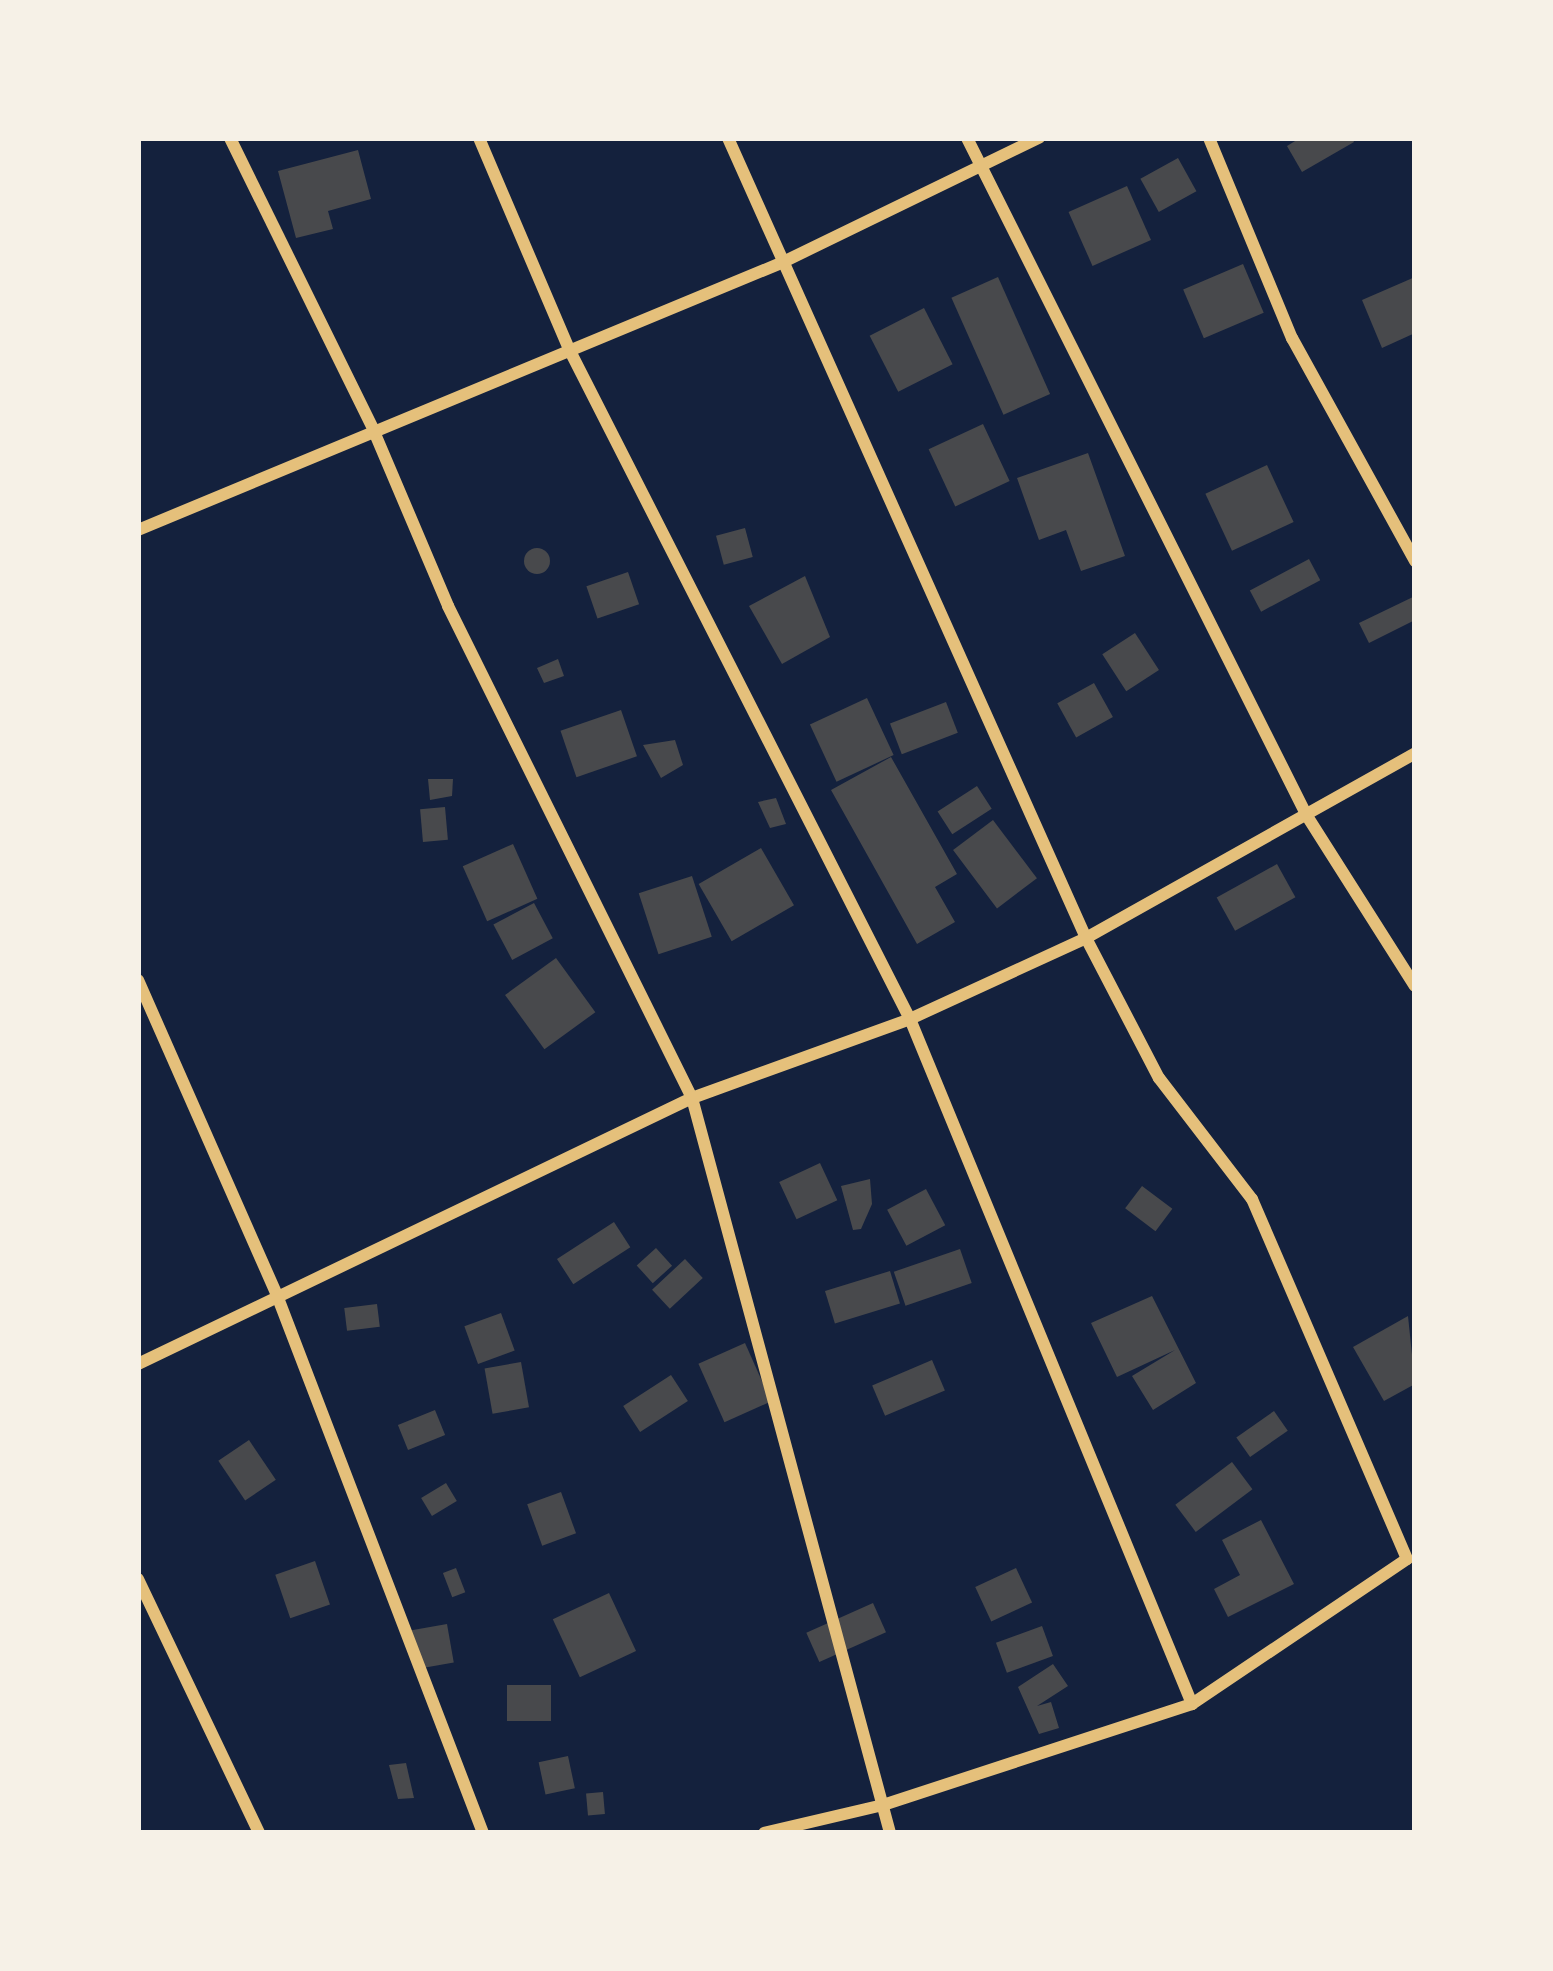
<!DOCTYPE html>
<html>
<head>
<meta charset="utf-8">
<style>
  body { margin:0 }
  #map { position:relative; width:1553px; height:1971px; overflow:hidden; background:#14213d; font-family:Rubik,sans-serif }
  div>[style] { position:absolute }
  .building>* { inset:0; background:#48494c; transform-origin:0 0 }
  .round { border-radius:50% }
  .minor>* { height:12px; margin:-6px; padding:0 6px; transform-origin:6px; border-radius:6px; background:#e5c07b }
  span { translate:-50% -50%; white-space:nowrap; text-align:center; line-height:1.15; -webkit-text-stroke:12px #f6f1e7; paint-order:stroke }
  .frame { position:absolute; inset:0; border:141px solid #f6f1e7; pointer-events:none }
</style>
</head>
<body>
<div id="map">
  <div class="building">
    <i style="clip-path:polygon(1300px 138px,1352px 138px,1354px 142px,1302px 172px,1287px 146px)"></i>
    <i style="clip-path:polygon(358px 150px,371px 199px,328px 211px,333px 229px,296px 238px,278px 171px)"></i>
    <i style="left:1178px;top:158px;width:38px;height:43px;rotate:61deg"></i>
    <i style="left:1127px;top:186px;width:59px;height:64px;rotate:66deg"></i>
    <i style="left:1243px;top:264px;width:53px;height:65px;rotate:67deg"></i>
    <i style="left:998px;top:277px;width:128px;height:51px;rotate:66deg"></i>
    <i style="clip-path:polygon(1415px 277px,1415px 333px,1382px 348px,1362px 300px)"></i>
    <i style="left:924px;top:308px;width:63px;height:61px;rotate:63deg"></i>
    <i style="left:983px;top:424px;width:63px;height:60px;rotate:65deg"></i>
    <i style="clip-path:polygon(1088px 453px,1125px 556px,1081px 571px,1066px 530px,1039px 540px,1017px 478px)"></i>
    <i style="left:1267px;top:465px;width:63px;height:68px;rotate:65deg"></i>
    <i style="left:745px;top:528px;width:30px;height:30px;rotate:75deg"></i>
    <i class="round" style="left:524px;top:548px;width:26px;height:26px"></i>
    <i style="left:1309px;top:559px;width:24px;height:67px;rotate:62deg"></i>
    <i style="left:628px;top:572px;width:34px;height:44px;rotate:71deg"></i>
    <i style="clip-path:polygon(805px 576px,830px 637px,782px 664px,749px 606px)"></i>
    <i style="clip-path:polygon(1415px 596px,1415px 620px,1369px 643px,1359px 623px)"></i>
    <i style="left:1135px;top:633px;width:44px;height:39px;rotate:57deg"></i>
    <i style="clip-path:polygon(558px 659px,564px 676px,544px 683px,537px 668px)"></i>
    <i style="left:1094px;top:683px;width:39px;height:42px;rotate:61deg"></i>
    <i style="left:867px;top:698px;width:63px;height:63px;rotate:65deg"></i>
    <i style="left:946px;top:702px;width:33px;height:60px;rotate:69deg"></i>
    <i style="left:621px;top:710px;width:49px;height:64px;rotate:71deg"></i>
    <i style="clip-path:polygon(675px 740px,683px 765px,661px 778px,643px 745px)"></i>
    <i style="clip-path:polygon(891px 757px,957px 874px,935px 887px,955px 922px,917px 944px,831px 790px)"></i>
    <i style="clip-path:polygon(428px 779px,453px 779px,452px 796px,430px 800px)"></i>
    <i style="left:977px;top:786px;width:27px;height:47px;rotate:57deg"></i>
    <i style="clip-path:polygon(776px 798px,786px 824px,770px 828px,758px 802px)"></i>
    <i style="left:445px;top:807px;width:33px;height:25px;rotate:85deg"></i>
    <i style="left:993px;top:820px;width:73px;height:50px;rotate:53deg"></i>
    <i style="left:513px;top:844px;width:60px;height:55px;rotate:66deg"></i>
    <i style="left:761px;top:848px;width:66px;height:72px;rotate:60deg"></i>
    <i style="left:1277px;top:864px;width:38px;height:69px;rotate:61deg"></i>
    <i style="left:692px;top:876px;width:64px;height:56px;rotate:72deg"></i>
    <i style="left:534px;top:903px;width:40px;height:46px;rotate:62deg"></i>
    <i style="left:556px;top:958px;width:67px;height:63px;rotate:54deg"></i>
    <i style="left:820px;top:1163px;width:41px;height:45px;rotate:65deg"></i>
    <i style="clip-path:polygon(870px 1179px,872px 1204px,861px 1229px,853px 1230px,841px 1186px)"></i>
    <i style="left:1142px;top:1186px;width:38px;height:28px;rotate:37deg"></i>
    <i style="left:926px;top:1189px;width:41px;height:44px;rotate:62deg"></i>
    <i style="left:614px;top:1222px;width:30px;height:68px;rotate:57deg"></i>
    <i style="left:656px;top:1248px;width:24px;height:26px;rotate:48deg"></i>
    <i style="left:960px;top:1249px;width:36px;height:70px;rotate:71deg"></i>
    <i style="left:685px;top:1259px;width:26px;height:45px;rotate:47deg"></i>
    <i style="left:890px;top:1271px;width:34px;height:68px;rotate:73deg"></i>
    <i style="clip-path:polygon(1152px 1296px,1196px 1383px,1153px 1410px,1132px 1376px,1175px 1350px,1117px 1377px,1091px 1323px)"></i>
    <i style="left:377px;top:1304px;width:23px;height:33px;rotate:83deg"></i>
    <i style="left:501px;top:1313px;width:40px;height:39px;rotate:70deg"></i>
    <i style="clip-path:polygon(1408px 1316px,1415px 1384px,1384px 1401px,1353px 1347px)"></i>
    <i style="left:745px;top:1343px;width:64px;height:51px;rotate:66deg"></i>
    <i style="left:932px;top:1360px;width:33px;height:65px;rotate:67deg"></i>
    <i style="left:521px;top:1362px;width:46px;height:37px;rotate:80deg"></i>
    <i style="left:671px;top:1375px;width:31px;height:57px;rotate:57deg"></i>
    <i style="left:435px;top:1410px;width:27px;height:40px;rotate:68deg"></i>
    <i style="left:1274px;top:1411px;width:24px;height:46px;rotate:55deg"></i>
    <i style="left:249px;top:1440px;width:48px;height:37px;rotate:56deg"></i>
    <i style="left:1232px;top:1462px;width:34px;height:71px;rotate:53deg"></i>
    <i style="left:446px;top:1483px;width:21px;height:29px;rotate:59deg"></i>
    <i style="left:561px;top:1492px;width:44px;height:36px;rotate:70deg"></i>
    <i style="clip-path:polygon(1261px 1520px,1294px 1584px,1228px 1617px,1214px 1589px,1240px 1575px,1222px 1540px)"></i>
    <i style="left:315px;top:1561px;width:46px;height:42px;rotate:71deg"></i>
    <i style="left:456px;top:1568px;width:26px;height:14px;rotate:69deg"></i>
    <i style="left:1016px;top:1568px;width:38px;height:45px;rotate:65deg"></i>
    <i style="left:609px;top:1593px;width:64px;height:62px;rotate:65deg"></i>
    <i style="left:873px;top:1603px;width:32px;height:73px;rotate:66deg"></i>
    <i style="left:447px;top:1624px;width:39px;height:36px;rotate:80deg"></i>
    <i style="left:1042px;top:1626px;width:32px;height:49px;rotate:70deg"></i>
    <i style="clip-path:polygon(1053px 1664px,1068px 1686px,1037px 1706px,1051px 1702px,1059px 1728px,1039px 1734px,1018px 1687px)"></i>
    <i style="left:507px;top:1685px;width:44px;height:36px"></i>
    <i style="left:568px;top:1756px;width:33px;height:30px;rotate:78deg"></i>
    <i style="clip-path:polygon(406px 1763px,414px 1798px,398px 1799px,389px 1765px)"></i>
    <i style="left:603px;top:1792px;width:22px;height:17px;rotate:85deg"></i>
  </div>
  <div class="minor">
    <i style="left:230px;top:138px;width:324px;rotate:63.8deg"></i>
    <i style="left:373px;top:429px;width:192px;rotate:67deg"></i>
    <i style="left:448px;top:606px;width:549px;rotate:63.62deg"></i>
    <i style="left:692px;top:1098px;width:761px;rotate:74.92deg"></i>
    <i style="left:479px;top:138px;width:229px;rotate:66.9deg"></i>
    <i style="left:569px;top:349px;width:752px;rotate:63.03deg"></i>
    <i style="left:910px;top:1019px;width:741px;rotate:67.62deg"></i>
    <i style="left:728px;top:138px;width:876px;rotate:65.89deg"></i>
    <i style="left:1086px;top:938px;width:158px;rotate:62.5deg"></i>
    <i style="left:1159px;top:1078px;width:153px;rotate:52.5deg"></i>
    <i style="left:1252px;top:1199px;width:392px;rotate:66.7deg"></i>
    <i style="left:1407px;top:1559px;width:259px;rotate:146deg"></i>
    <i style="left:1192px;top:1704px;width:325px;rotate:161.9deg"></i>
    <i style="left:883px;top:1805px;width:122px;rotate:166.8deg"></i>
    <i style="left:967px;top:138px;width:758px;rotate:63.37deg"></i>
    <i style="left:1307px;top:816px;width:201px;rotate:57.6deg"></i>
    <i style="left:1209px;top:138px;width:217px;rotate:67.5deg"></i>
    <i style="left:1292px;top:338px;width:255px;rotate:61.1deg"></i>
    <i style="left:138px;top:530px;width:696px;rotate:-22.55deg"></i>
    <i style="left:781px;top:263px;width:287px;rotate:-25.9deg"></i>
    <i style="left:138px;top:980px;width:347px;rotate:66.2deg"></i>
    <i style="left:278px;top:1298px;width:573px;rotate:69.03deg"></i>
    <i style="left:138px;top:1364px;width:615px;rotate:-25.65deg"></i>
    <i style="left:692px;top:1098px;width:232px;rotate:-19.9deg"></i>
    <i style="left:910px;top:1019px;width:194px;rotate:-24.7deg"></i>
    <i style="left:1086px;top:938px;width:377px;rotate:-29.3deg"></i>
    <i style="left:138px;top:1579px;width:281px;rotate:64.5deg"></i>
  </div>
  <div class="frame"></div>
</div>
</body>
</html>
